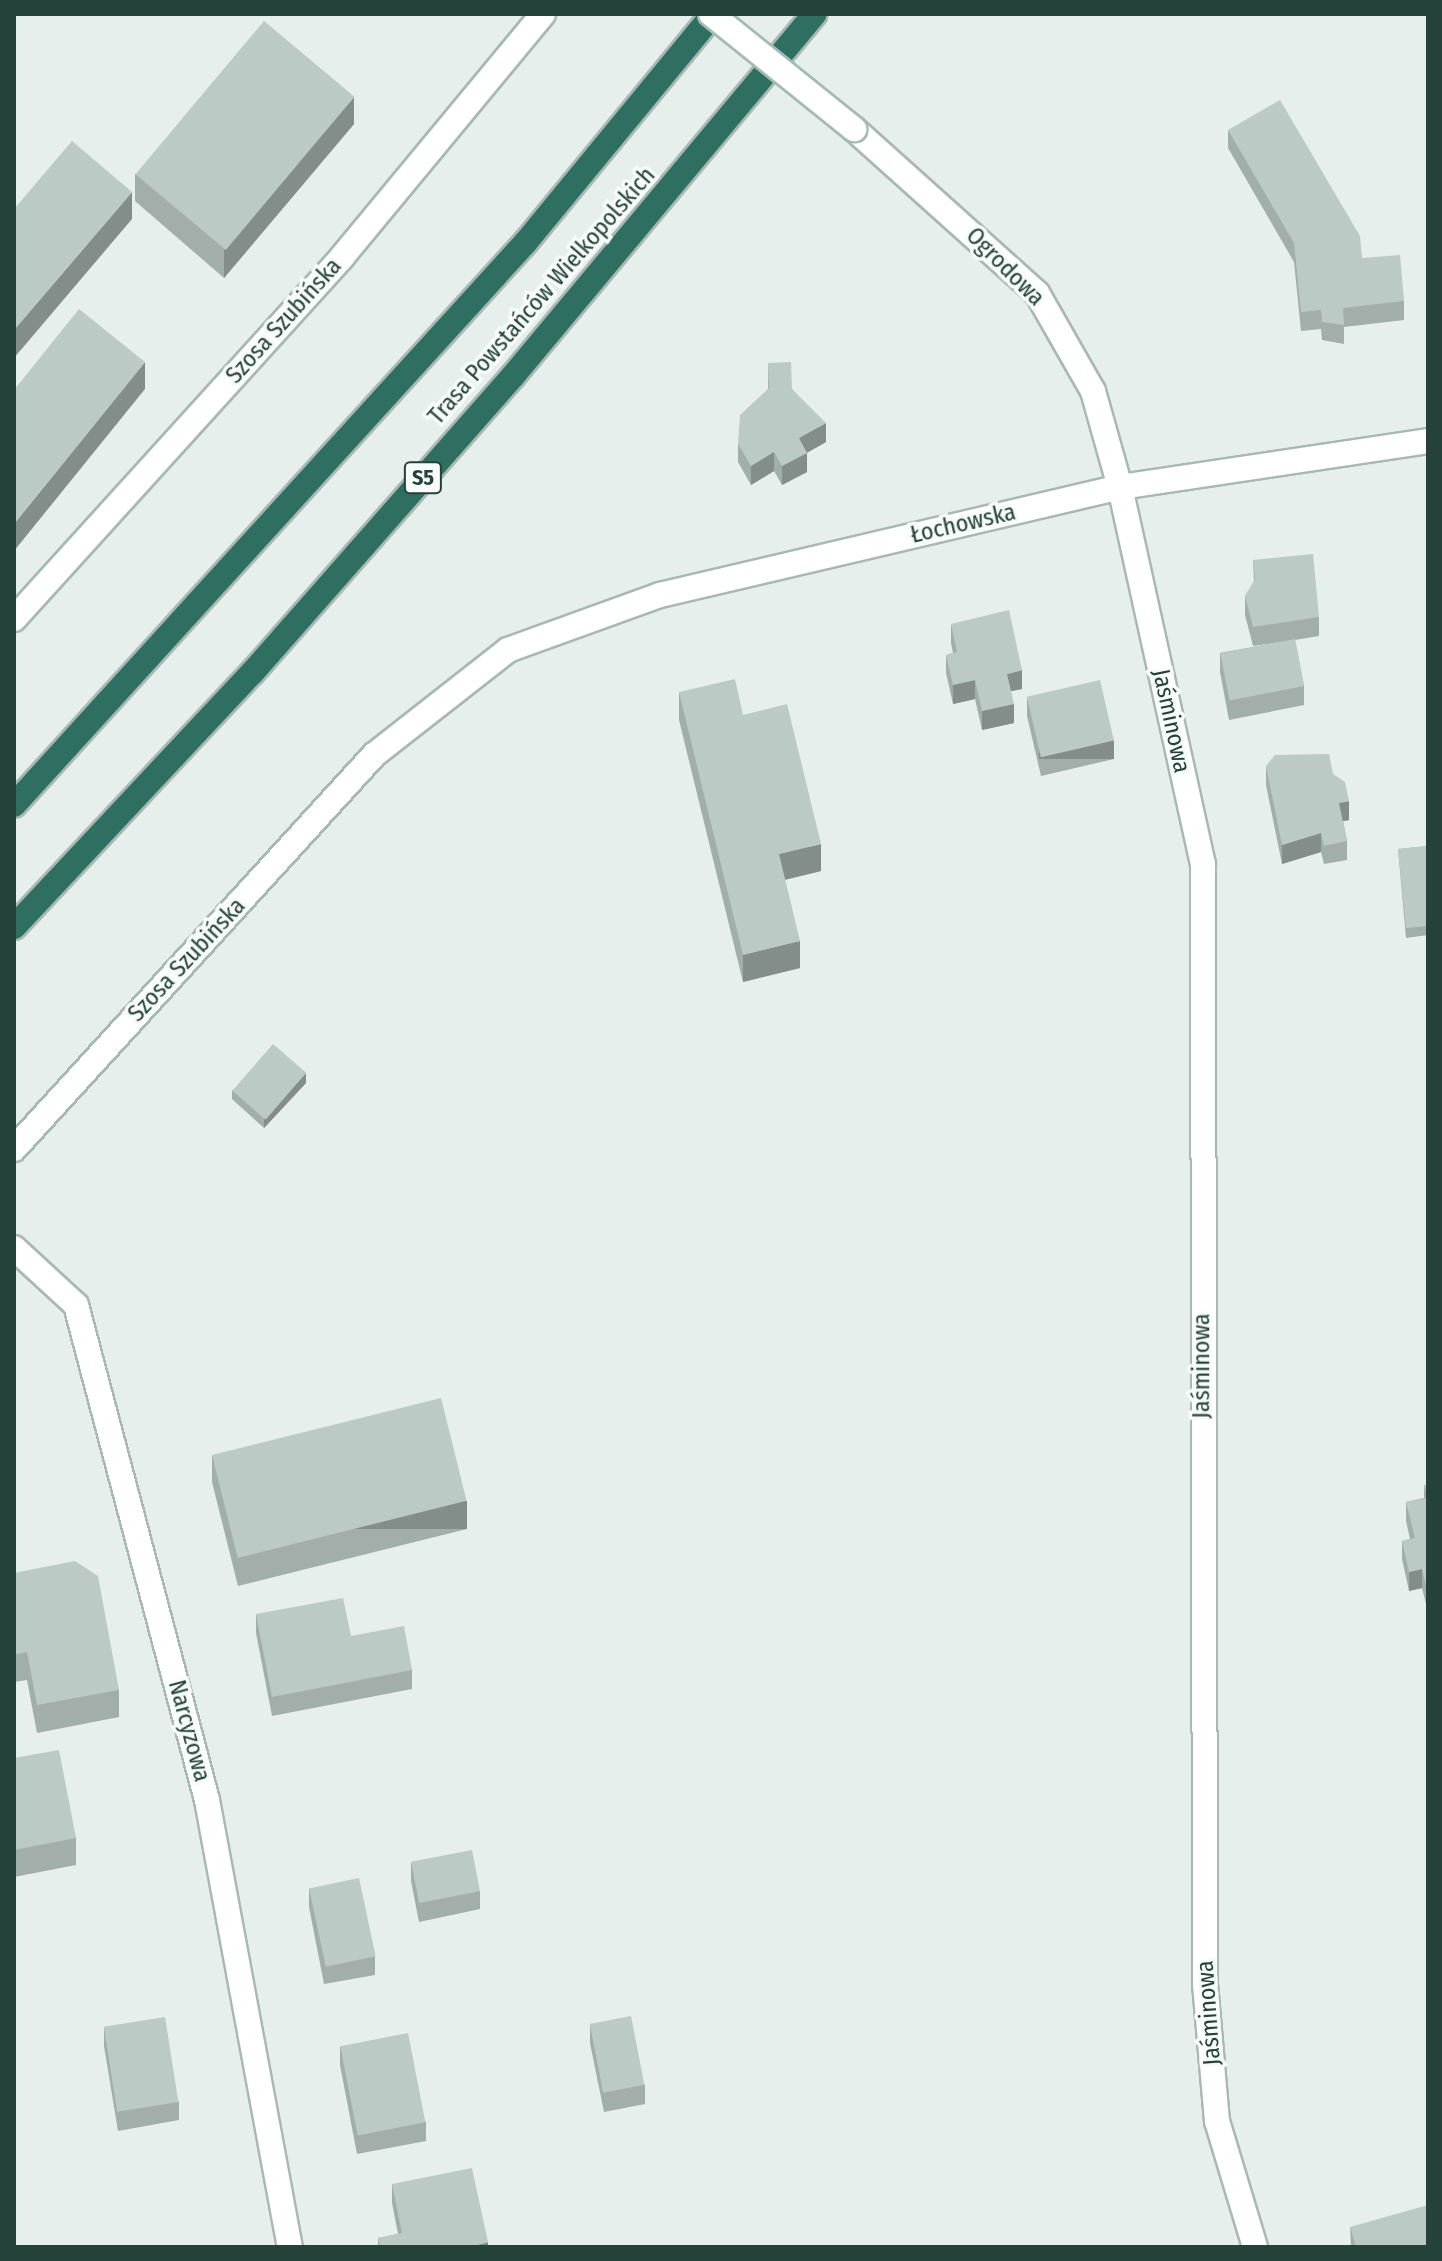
<!DOCTYPE html>
<html>
<head>
<meta charset="utf-8">
<style>
  body { margin:0 }
  #map { position:relative; width:1442px; height:2261px; overflow:hidden; background:#e6efeb; font-family:"Fira Sans Condensed",sans-serif }
  div>[style] { position:absolute }
  .roads { filter:drop-shadow(2px 0 #a8b8b2) drop-shadow(-2px 0 #a8b8b2) drop-shadow(0 2px #a8b8b2) drop-shadow(0 -2px #a8b8b2) }
  .street>* { height:24px; margin:-12px; padding:0 12px; transform-origin:12px; border-radius:12px; background:#fff }
  .secondary>* { height:24px; margin:-12px; padding:0 12px; transform-origin:12px; border-radius:12px; background:#fff }
  .highway>* { height:24px; margin:-12px; padding:0 12px; transform-origin:12px; border-radius:12px; background:#2f6f62 }
  .bridges { filter:drop-shadow(2px 0 #a4bbb3) drop-shadow(-2px 0 #a4bbb3) drop-shadow(0 2px #a4bbb3) drop-shadow(0 -2px #a4bbb3) }
  .secondary-bridge>* { height:24px; margin:-12px; padding:0 12px; transform-origin:12px; border-radius:12px; background:#fff }
  .wall>* { inset:0; background:#a1aea9 }
  .shaded-wall>* { inset:0; background:#838d89; transform-origin:0 0 }
  .building>* { inset:0; background:#bbcac4; transform-origin:0 0 }
  span { translate:-50% -50%; white-space:nowrap; text-align:center; line-height:1.15; -webkit-text-stroke:7px #f7fbf9; paint-order:stroke }
  .shield-label span { padding:2px 6px; background:#f7fbf9; border:2px solid; border-radius:6px; -webkit-text-stroke-width:0 }
  .shield-label { font-size:22px; color:#24423a; font-weight:700 }
  .street-label { font-size:24px; color:#24423a }
  .frame { position:absolute; inset:0; border:16px solid #24423a; pointer-events:none }
</style>
</head>
<body>
<div id="map">
  <div class="roads">
    <div class="street">
      <i style="left:1120px;top:487px;width:386px;rotate:77.6deg"></i>
      <i style="left:1203px;top:864px;width:1120px;rotate:89.9deg"></i>
      <i style="left:1205px;top:1984px;width:138px;rotate:85deg"></i>
      <i style="left:1217px;top:2121px;width:132px;rotate:73.2deg"></i>
      <i style="left:14px;top:1248px;width:84px;rotate:42.6deg"></i>
      <i style="left:76px;top:1305px;width:512px;rotate:75.18deg"></i>
      <i style="left:207px;top:1800px;width:455px;rotate:79.5deg"></i>
    </div>
    <div class="secondary">
      <i style="left:854px;top:129px;width:246px;rotate:41.9deg"></i>
      <i style="left:1037px;top:293px;width:113px;rotate:60.3deg"></i>
      <i style="left:1093px;top:391px;width:100px;rotate:74.3deg"></i>
      <i style="left:14px;top:619px;width:488px;rotate:-47.8deg"></i>
      <i style="left:342px;top:257px;width:315px;rotate:-50.4deg"></i>
      <i style="left:14px;top:1149px;width:534px;rotate:-47.58deg"></i>
      <i style="left:374px;top:755px;width:170px;rotate:-38.1deg"></i>
      <i style="left:508px;top:650px;width:162px;rotate:-19.9deg"></i>
      <i style="left:660px;top:595px;width:473px;rotate:-13.2deg"></i>
      <i style="left:1120px;top:487px;width:311px;rotate:-8.5deg"></i>
    </div>
    <div class="highway">
      <i style="left:14px;top:805px;width:761px;rotate:-47.72deg"></i>
      <i style="left:526px;top:242px;width:295px;rotate:-50.6deg"></i>
      <i style="left:14px;top:927px;width:348px;rotate:-46.9deg"></i>
      <i style="left:252px;top:673px;width:395px;rotate:-48.7deg"></i>
      <i style="left:513px;top:376px;width:471px;rotate:-50.2deg"></i>
    </div>
  </div>
  <div class="bridges">
    <div class="secondary-bridge">
      <i style="left:711px;top:14px;width:184px;rotate:38.8deg"></i>
    </div>
  </div>
  <div class="wall">
    <i style="clip-path:polygon(354px 124px,224px 278px,135px 201px,135px 174px)"></i>
    <i style="clip-path:polygon(1228px 130px,1362px 258px,1404px 301px,1404px 320px,1344px 327px,1344px 344px,1322px 340px,1321px 329px,1301px 331px,1294px 262px,1228px 148px)"></i>
    <i style="clip-path:polygon(768px 363px,792px 389px,826px 442px,807px 453px,807px 472px,782px 485px,774px 471px,751px 485px,738px 462px,738px 444px,768px 389px)"></i>
    <i style="clip-path:polygon(1253px 560px,1319px 617px,1319px 636px,1295px 640px,1304px 686px,1304px 705px,1229px 720px,1220px 672px,1220px 653px,1281px 642px,1253px 646px,1245px 615px,1245px 596px,1254px 582px)"></i>
    <i style="clip-path:polygon(951px 624px,1022px 689px,1011px 691px,1014px 723px,982px 730px,975px 699px,953px 704px,946px 673px,946px 655px,953px 653px,951px 643px)"></i>
    <i style="clip-path:polygon(679px 692px,743px 715px,821px 871px,785px 880px,800px 968px,743px 982px,679px 720px)"></i>
    <i style="clip-path:polygon(1027px 697px,1114px 759px,1041px 776px,1027px 716px)"></i>
    <i style="clip-path:polygon(1266px 766px,1333px 774px,1349px 820px,1343px 821px,1347px 841px,1347px 860px,1324px 864px,1321px 852px,1282px 864px,1266px 785px)"></i>
    <i style="clip-path:polygon(1428px 846px,1428px 935px,1406px 938px,1398px 849px)"></i>
    <i style="clip-path:polygon(306px 1083px,264px 1128px,232px 1099px,232px 1090px)"></i>
    <i style="clip-path:polygon(212px 1455px,467px 1529px,238px 1586px,212px 1482px)"></i>
    <i style="clip-path:polygon(1428px 1484px,1428px 1612px,1422px 1588px,1409px 1591px,1402px 1559px,1402px 1541px,1410px 1539px,1406px 1521px,1406px 1502px,1424px 1498px,1424px 1485px)"></i>
    <i style="clip-path:polygon(14px 1573px,119px 1690px,119px 1717px,37px 1733px,27px 1680px,14px 1682px)"></i>
    <i style="clip-path:polygon(256px 1614px,351px 1636px,412px 1670px,412px 1689px,272px 1716px,256px 1633px)"></i>
    <i style="clip-path:polygon(14px 1758px,76px 1838px,76px 1865px,14px 1877px)"></i>
    <i style="clip-path:polygon(411px 1862px,480px 1891px,480px 1909px,419px 1922px,411px 1881px)"></i>
    <i style="clip-path:polygon(309px 1888px,375px 1956px,375px 1975px,324px 1984px,309px 1907px)"></i>
    <i style="clip-path:polygon(590px 2024px,645px 2085px,645px 2104px,604px 2112px,590px 2043px)"></i>
    <i style="clip-path:polygon(104px 2027px,179px 2102px,179px 2120px,118px 2131px,104px 2046px)"></i>
    <i style="clip-path:polygon(340px 2046px,426px 2122px,426px 2141px,357px 2154px,340px 2065px)"></i>
    <i style="clip-path:polygon(392px 2184px,488px 2247px,378px 2247px,378px 2238px,398px 2234px,392px 2203px)"></i>
    <i style="clip-path:polygon(1350px 2227px,1428px 2247px,1351px 2247px)"></i>
  </div>
  <div class="shaded-wall">
    <i style="clip-path:polygon(354px 97px,354px 124px,224px 278px,224px 250px)"></i>
    <i style="clip-path:polygon(132px 192px,132px 219px,14px 358px,14px 330px)"></i>
    <i style="clip-path:polygon(145px 362px,145px 389px,14px 551px,14px 524px)"></i>
    <i style="clip-path:polygon(826px 423px,826px 442px,799px 457px,799px 438px)"></i>
    <i style="clip-path:polygon(774px 452px,774px 471px,751px 485px,751px 466px)"></i>
    <i style="clip-path:polygon(807px 453px,807px 472px,782px 485px,782px 466px)"></i>
    <i style="clip-path:polygon(1022px 670px,1022px 689px,1007px 692px,1007px 674px)"></i>
    <i style="clip-path:polygon(975px 680px,975px 699px,953px 704px,953px 685px)"></i>
    <i style="clip-path:polygon(1014px 704px,1014px 723px,982px 730px,982px 711px)"></i>
    <i style="left:1114px;top:740px;width:19px;height:75px;rotate:90deg"></i>
    <i style="clip-path:polygon(1349px 801px,1349px 820px,1339px 822px,1339px 803px)"></i>
    <i style="clip-path:polygon(1321px 833px,1321px 852px,1282px 864px,1282px 845px)"></i>
    <i style="clip-path:polygon(821px 844px,821px 871px,779px 881px,779px 854px)"></i>
    <i style="clip-path:polygon(800px 941px,800px 968px,743px 982px,743px 955px)"></i>
    <i style="clip-path:polygon(306px 1073px,306px 1083px,264px 1128px,264px 1118px)"></i>
    <i style="left:467px;top:1501px;width:28px;height:236px;rotate:90deg"></i>
    <i style="clip-path:polygon(1422px 1569px,1422px 1588px,1409px 1591px,1409px 1572px)"></i>
    <i style="clip-path:polygon(488px 2242px,488px 2247px,471px 2247px)"></i>
  </div>
  <div class="building">
    <i style="left:264px;top:21px;width:118px;height:200px;rotate:40deg"></i>
    <i style="clip-path:polygon(1280px 100px,1360px 236px,1362px 258px,1400px 255px,1404px 301px,1343px 308px,1344px 325px,1322px 322px,1321px 310px,1301px 312px,1294px 243px,1228px 130px)"></i>
    <i style="clip-path:polygon(72px 141px,132px 192px,14px 330px,14px 209px)"></i>
    <i style="clip-path:polygon(79px 309px,145px 362px,14px 524px,14px 390px)"></i>
    <i style="clip-path:polygon(791px 362px,792px 389px,826px 423px,799px 438px,807px 453px,782px 466px,774px 452px,751px 466px,738px 444px,740px 415px,769px 388px,768px 363px)"></i>
    <i style="clip-path:polygon(1313px 554px,1319px 617px,1253px 627px,1245px 596px,1255px 579px,1253px 560px)"></i>
    <i style="clip-path:polygon(1009px 610px,1022px 670px,1007px 674px,1014px 704px,982px 711px,975px 680px,953px 685px,946px 655px,957px 652px,951px 624px)"></i>
    <i style="left:1295px;top:639px;width:48px;height:76px;rotate:79deg"></i>
    <i style="clip-path:polygon(735px 679px,743px 715px,787px 704px,821px 844px,779px 854px,800px 941px,743px 955px,679px 692px)"></i>
    <i style="left:1100px;top:680px;width:62px;height:75px;rotate:77deg"></i>
    <i style="clip-path:polygon(1329px 754px,1333px 774px,1345px 782px,1349px 801px,1339px 803px,1347px 841px,1324px 846px,1321px 833px,1282px 845px,1266px 766px,1275px 755px)"></i>
    <i style="clip-path:polygon(1428px 846px,1428px 926px,1406px 928px,1398px 849px)"></i>
    <i style="left:273px;top:1044px;width:44px;height:62px;rotate:41deg"></i>
    <i style="left:441px;top:1398px;width:106px;height:236px;rotate:76deg"></i>
    <i style="clip-path:polygon(1428px 1484px,1428px 1594px,1422px 1569px,1409px 1572px,1402px 1541px,1415px 1538px,1406px 1502px,1428px 1498px,1424px 1485px)"></i>
    <i style="clip-path:polygon(75px 1561px,98px 1576px,119px 1690px,37px 1705px,27px 1652px,14px 1655px,14px 1573px)"></i>
    <i style="clip-path:polygon(343px 1598px,351px 1636px,404px 1626px,412px 1670px,272px 1697px,256px 1614px)"></i>
    <i style="clip-path:polygon(59px 1750px,76px 1838px,14px 1850px,14px 1758px)"></i>
    <i style="left:472px;top:1850px;width:42px;height:62px;rotate:79deg"></i>
    <i style="left:359px;top:1878px;width:80px;height:51px;rotate:78deg"></i>
    <i style="left:631px;top:2016px;width:70px;height:42px;rotate:79deg"></i>
    <i style="left:165px;top:2017px;width:86px;height:62px;rotate:81deg"></i>
    <i style="left:408px;top:2033px;width:91px;height:69px;rotate:79deg"></i>
    <i style="clip-path:polygon(472px 2168px,488px 2242px,471px 2247px,380px 2247px,378px 2238px,402px 2233px,392px 2184px)"></i>
    <i style="clip-path:polygon(1428px 2205px,1428px 2247px,1356px 2247px,1350px 2227px)"></i>
  </div>
  <div class="shield-label">
    <span style="left:423px;top:478px">S5</span>
  </div>
  <div class="street-label">
    <span style="left:1005px;top:267px;rotate:45deg">Ogrodowa</span>
    <span style="left:542px;top:296px;rotate:-49deg">Trasa Powstańców Wielkopolskich</span>
    <span style="left:284px;top:321px;rotate:-48deg">Szosa Szubińska</span>
    <span style="left:963px;top:524px;rotate:-13deg">Łochowska</span>
    <span style="left:1171px;top:721px;rotate:78deg">Jaśminowa</span>
    <span style="left:187px;top:960px;rotate:-47deg">Szosa Szubińska</span>
    <span style="left:1202px;top:1366px;rotate:-90deg">Jaśminowa</span>
    <span style="left:189px;top:1731px;rotate:75deg">Narcyzowa</span>
    <span style="left:1209px;top:2013px;rotate:-94deg">Jaśminowa</span>
  </div>
  <div class="frame"></div>
</div>
</body>
</html>
